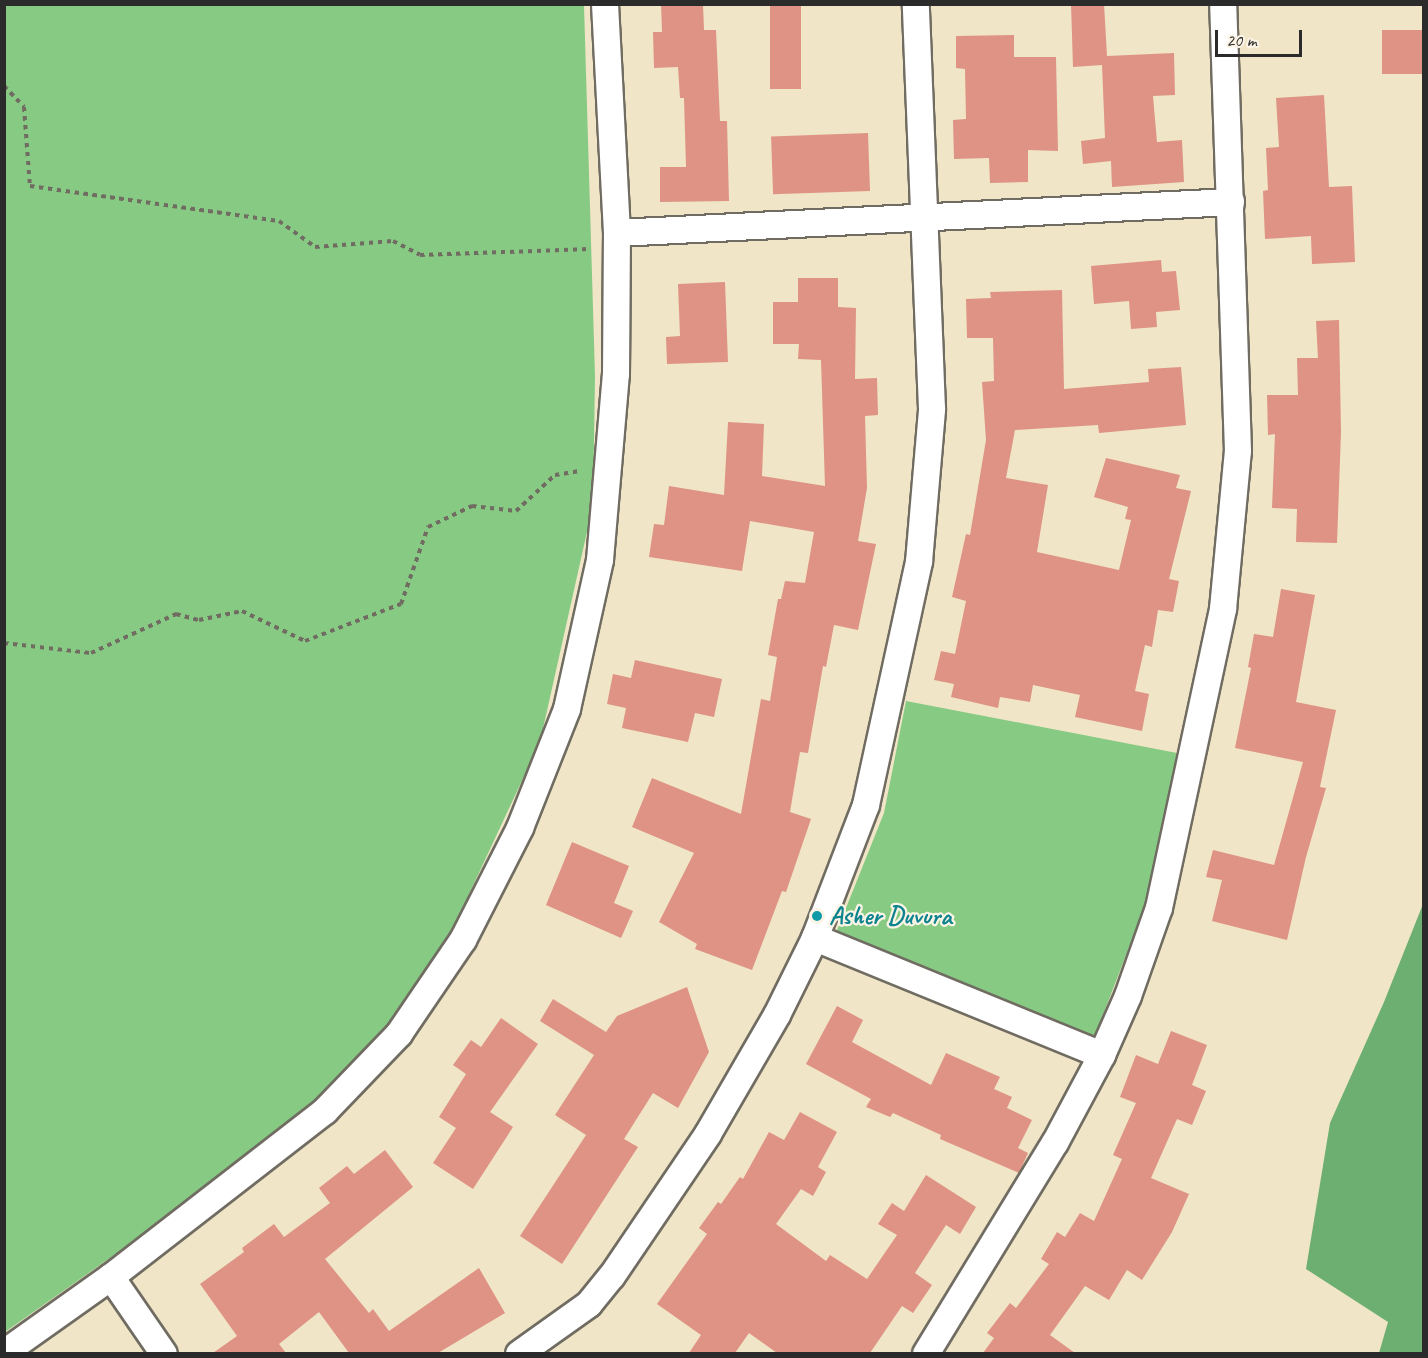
<!DOCTYPE html>
<html>
<head>
<meta charset="utf-8">
<style>
  body { margin:0 }
  #map { position:relative; width:1428px; height:1358px; overflow:hidden; background:#f0e5c7; font-family:Caveat,sans-serif }
  div>[style] { position:absolute }
  .green>* { inset:0; background:#87ca83 }
  .forest>* { inset:0; background:#6dae71 }
  .building>* { inset:0; background:#de9384; transform-origin:0 0 }
  .path>* { height:4px; margin-top:-2px; transform-origin:0; background:repeating-linear-gradient(90deg,#706c62 0 4.5px,transparent 0 9px) }
  .roads { filter:drop-shadow(2px 0 #706c62) drop-shadow(-2px 0 #706c62) drop-shadow(0 2px #706c62) drop-shadow(0 -2px #706c62) }
  .minor>* { height:26px; margin:-13px; padding:0 13px; transform-origin:13px; border-radius:13px; background:#fff }
  .dots>* { width:16px; height:16px; translate:-50% -50%; box-sizing:border-box; border:3px solid #fcf5e5; border-radius:50% }
  span { translate:-50% -50%; white-space:nowrap; text-align:center; line-height:1.15; -webkit-text-stroke:4.5px #fcf5e5; paint-order:stroke }
  .culture-label { font-size:26px; color:#0d838f; font-weight:700 }
  .left { translate:0 -50%; text-align:left }
  .frame { position:absolute; inset:0; border:6px solid #2b2b2b; pointer-events:none }
  .scale { position:absolute; left:1215px; top:30px; width:87px; height:27px; box-sizing:border-box; border:3px solid #2b2b2b; border-top:0; padding-left:8px; font-size:18px; line-height:21px; white-space:nowrap; color:#2b2b2b; -webkit-text-stroke:4px #fcf5e5; paint-order:stroke }
</style>
</head>
<body>
<div id="map">
  <div class="green">
    <i style="clip-path:polygon(5px 5px,584px 5px,595px 376px,593px 505px,540px 742px,456px 922px,385px 1035px,321px 1102px,212px 1186px,5px 1332px)"></i>
    <i style="clip-path:polygon(906px 701px,1177px 753px,1146px 903px,1093px 1041px,836px 933px,884px 813px)"></i>
  </div>
  <div class="forest">
    <i style="clip-path:polygon(1423px 904px,1423px 1353px,1379px 1353px,1388px 1322px,1306px 1269px,1330px 1123px,1384px 1002px)"></i>
  </div>
  <div class="building">
    <i style="clip-path:polygon(661px 4px,703px 4px,704px 30px,716px 30px,720px 121px,727px 121px,729px 201px,660px 202px,660px 167px,686px 167px,684px 98px,680px 98px,678px 67px,654px 68px,653px 32px,662px 32px)"></i>
    <i style="left:770px;top:4px;width:31px;height:85px"></i>
    <i style="clip-path:polygon(1071px 4px,1104px 4px,1107px 56px,1174px 53px,1175px 95px,1153px 96px,1157px 142px,1182px 140px,1184px 182px,1112px 187px,1111px 161px,1083px 164px,1081px 141px,1105px 138px,1102px 65px,1073px 67px)"></i>
    <i style="left:1424px;top:30px;width:44px;height:42px;rotate:90deg"></i>
    <i style="clip-path:polygon(1014px 35px,1014px 57px,1056px 57px,1058px 151px,1028px 150px,1028px 182px,990px 183px,989px 158px,954px 159px,953px 120px,966px 119px,965px 69px,956px 68px,956px 36px)"></i>
    <i style="clip-path:polygon(1324px 95px,1329px 187px,1352px 186px,1355px 262px,1312px 264px,1311px 236px,1265px 239px,1263px 191px,1268px 190px,1266px 148px,1279px 147px,1276px 98px)"></i>
    <i style="left:868px;top:133px;width:58px;height:97px;rotate:88deg"></i>
    <i style="clip-path:polygon(1161px 260px,1162px 272px,1176px 271px,1180px 310px,1156px 312px,1157px 327px,1131px 329px,1129px 301px,1094px 304px,1091px 266px)"></i>
    <i style="clip-path:polygon(798px 278px,838px 278px,838px 307px,856px 308px,855px 379px,877px 378px,878px 415px,865px 416px,867px 488px,858px 541px,876px 544px,858px 630px,834px 625px,826px 667px,823px 666px,808px 753px,800px 752px,790px 812px,811px 819px,786px 892px,782px 891px,752px 970px,695px 949px,697px 944px,659px 922px,694px 853px,632px 827px,652px 778px,741px 814px,761px 699px,770px 701px,777px 657px,768px 655px,778px 599px,781px 599px,785px 581px,805px 583px,814px 532px,750px 521px,742px 571px,649px 557px,654px 524px,664px 525px,669px 486px,724px 495px,728px 422px,764px 424px,762px 476px,825px 486px,821px 360px,798px 359px,799px 344px,773px 344px,773px 302px,798px 302px)"></i>
    <i style="clip-path:polygon(725px 282px,728px 362px,667px 364px,666px 337px,680px 336px,678px 284px)"></i>
    <i style="clip-path:polygon(1062px 290px,1064px 389px,1149px 382px,1148px 369px,1181px 367px,1186px 425px,1099px 433px,1098px 425px,1015px 430px,1006px 478px,1048px 485px,1037px 552px,1119px 570px,1131px 520px,1125px 519px,1128px 507px,1094px 497px,1106px 458px,1180px 475px,1176px 488px,1191px 491px,1169px 579px,1179px 581px,1173px 612px,1158px 610px,1152px 647px,1145px 645px,1135px 691px,1149px 694px,1142px 731px,1075px 717px,1080px 695px,1033px 685px,1030px 702px,1000px 697px,998px 708px,951px 697px,954px 684px,934px 680px,941px 651px,955px 654px,966px 601px,952px 597px,966px 534px,970px 535px,986px 440px,982px 382px,994px 381px,993px 338px,967px 338px,966px 299px,991px 298px,990px 292px)"></i>
    <i style="clip-path:polygon(1339px 320px,1341px 432px,1337px 543px,1296px 542px,1297px 509px,1272px 508px,1275px 434px,1268px 435px,1267px 395px,1298px 395px,1297px 358px,1318px 358px,1316px 321px)"></i>
    <i style="clip-path:polygon(1281px 589px,1315px 595px,1296px 702px,1336px 710px,1320px 787px,1326px 788px,1306px 857px,1287px 940px,1212px 921px,1222px 880px,1206px 877px,1213px 850px,1274px 865px,1303px 762px,1235px 748px,1251px 668px,1248px 667px,1254px 634px,1273px 637px)"></i>
    <i style="clip-path:polygon(635px 660px,722px 679px,714px 717px,695px 713px,688px 742px,622px 728px,626px 708px,607px 704px,613px 674px,631px 678px)"></i>
    <i style="clip-path:polygon(572px 842px,629px 866px,614px 903px,633px 911px,621px 938px,546px 905px)"></i>
    <i style="clip-path:polygon(687px 987px,709px 1052px,678px 1108px,653px 1093px,624px 1139px,638px 1147px,562px 1264px,520px 1236px,586px 1135px,555px 1115px,594px 1055px,540px 1021px,553px 999px,606px 1032px,617px 1016px)"></i>
    <i style="clip-path:polygon(837px 1006px,863px 1020px,852px 1042px,931px 1085px,946px 1053px,1000px 1077px,994px 1089px,1012px 1097px,1007px 1108px,1032px 1120px,1018px 1148px,1028px 1153px,1019px 1173px,940px 1139px,941px 1135px,893px 1113px,890px 1117px,866px 1107px,871px 1099px,806px 1064px)"></i>
    <i style="clip-path:polygon(501px 1018px,538px 1044px,490px 1112px,513px 1127px,473px 1189px,433px 1163px,456px 1128px,439px 1117px,466px 1074px,453px 1065px,471px 1040px,481px 1047px)"></i>
    <i style="clip-path:polygon(1171px 1031px,1207px 1045px,1192px 1085px,1206px 1091px,1192px 1125px,1177px 1119px,1151px 1178px,1189px 1194px,1172px 1232px,1142px 1280px,1127px 1270px,1109px 1300px,1085px 1286px,1050px 1335px,1075px 1353px,983px 1353px,994px 1338px,987px 1333px,1010px 1303px,1016px 1308px,1049px 1264px,1041px 1259px,1057px 1232px,1065px 1237px,1080px 1213px,1094px 1221px,1122px 1159px,1113px 1155px,1136px 1103px,1120px 1097px,1136px 1055px,1158px 1064px)"></i>
    <i style="clip-path:polygon(800px 1112px,837px 1132px,818px 1167px,826px 1172px,813px 1196px,801px 1189px,776px 1224px,826px 1261px,830px 1255px,867px 1279px,897px 1235px,878px 1224px,892px 1203px,904px 1211px,926px 1175px,976px 1207px,960px 1234px,946px 1225px,915px 1273px,932px 1285px,913px 1313px,902px 1306px,870px 1353px,777px 1353px,749px 1333px,735px 1353px,689px 1353px,701px 1335px,657px 1304px,707px 1234px,699px 1228px,718px 1202px,721px 1204px,740px 1177px,743px 1179px,769px 1132px,784px 1140px)"></i>
    <i style="clip-path:polygon(385px 1150px,413px 1187px,325px 1259px,369px 1313px,373px 1309px,389px 1331px,479px 1268px,505px 1313px,438px 1353px,349px 1353px,319px 1312px,279px 1344px,286px 1353px,213px 1353px,237px 1336px,200px 1284px,244px 1252px,242px 1248px,274px 1224px,284px 1237px,330px 1203px,319px 1188px,347px 1166px,354px 1174px)"></i>
  </div>
  <div class="path">
    <i style="left:4px;top:86px;width:29px;rotate:46deg"></i>
    <i style="left:24px;top:107px;width:79px;rotate:85.7deg"></i>
    <i style="left:30px;top:186px;width:251px;rotate:8deg"></i>
    <i style="left:279px;top:221px;width:44px;rotate:35.8deg"></i>
    <i style="left:315px;top:247px;width:78px;rotate:-4.4deg"></i>
    <i style="left:393px;top:241px;width:30px;rotate:27deg"></i>
    <i style="left:420px;top:255px;width:169px;rotate:-2deg"></i>
    <i style="left:4px;top:643px;width:88px;rotate:6.6deg"></i>
    <i style="left:91px;top:653px;width:94px;rotate:-24.6deg"></i>
    <i style="left:176px;top:614px;width:24px;rotate:15deg"></i>
    <i style="left:199px;top:620px;width:44px;rotate:-11.8deg"></i>
    <i style="left:242px;top:611px;width:70px;rotate:25.5deg"></i>
    <i style="left:305px;top:641px;width:103px;rotate:-21.1deg"></i>
    <i style="left:401px;top:604px;width:82px;rotate:-70.7deg"></i>
    <i style="left:428px;top:527px;width:49px;rotate:-25.5deg"></i>
    <i style="left:472px;top:506px;width:44px;rotate:6.5deg"></i>
    <i style="left:516px;top:511px;width:53px;rotate:-42.7deg"></i>
    <i style="left:555px;top:475px;width:25px;rotate:-9deg"></i>
  </div>
  <div class="roads">
    <div class="minor">
      <i style="left:617px;top:233px;width:615px;rotate:-2.89deg"></i>
      <i style="left:815px;top:938px;width:310px;rotate:22.2deg"></i>
      <i style="left:111px;top:1277px;width:93px;rotate:55.5deg"></i>
      <i style="left:4px;top:1353px;width:131px;rotate:-35.4deg"></i>
      <i style="left:111px;top:1277px;width:271px;rotate:-37.8deg"></i>
      <i style="left:325px;top:1111px;width:107px;rotate:-46.1deg"></i>
      <i style="left:399px;top:1034px;width:114px;rotate:-55.8deg"></i>
      <i style="left:463px;top:940px;width:126px;rotate:-63deg"></i>
      <i style="left:520px;top:828px;width:128px;rotate:-68.4deg"></i>
      <i style="left:567px;top:709px;width:153px;rotate:-77.5deg"></i>
      <i style="left:600px;top:560px;width:187px;rotate:-85.1deg"></i>
      <i style="left:616px;top:374px;width:141px;rotate:-89.6deg"></i>
      <i style="left:617px;top:233px;width:229px;rotate:-93deg"></i>
      <i style="left:519px;top:1354px;width:86px;rotate:-35.5deg"></i>
      <i style="left:589px;top:1304px;width:36px;rotate:-51deg"></i>
      <i style="left:612px;top:1276px;width:171px;rotate:-55.9deg"></i>
      <i style="left:708px;top:1134px;width:138px;rotate:-59.9deg"></i>
      <i style="left:777px;top:1015px;width:86px;rotate:-63.7deg"></i>
      <i style="left:815px;top:938px;width:142px;rotate:-69deg"></i>
      <i style="left:866px;top:805px;width:249px;rotate:-77.7deg"></i>
      <i style="left:919px;top:562px;width:154px;rotate:-85.1deg"></i>
      <i style="left:932px;top:409px;width:405px;rotate:-92.3deg"></i>
      <i style="left:926px;top:1354px;width:247px;rotate:-58.6deg"></i>
      <i style="left:1055px;top:1143px;width:100px;rotate:-61.9deg"></i>
      <i style="left:1102px;top:1055px;width:64px;rotate:-66.2deg"></i>
      <i style="left:1128px;top:996px;width:93px;rotate:-70.6deg"></i>
      <i style="left:1159px;top:908px;width:306px;rotate:-77.9deg"></i>
      <i style="left:1223px;top:609px;width:159px;rotate:-84.6deg"></i>
      <i style="left:1238px;top:451px;width:447px;rotate:-91.9deg"></i>
    </div>
  </div>
  <div class="dots">
    <i style="left:817px;top:916px;background:#0f9aa8"></i>
  </div>
  <div class="culture-label">
    <span class="left" style="left:829px;top:916px">Asher Duvura</span>
  </div>
  <div class="frame"></div>
  <div class="scale">20 m</div>
</div>
</body>
</html>
